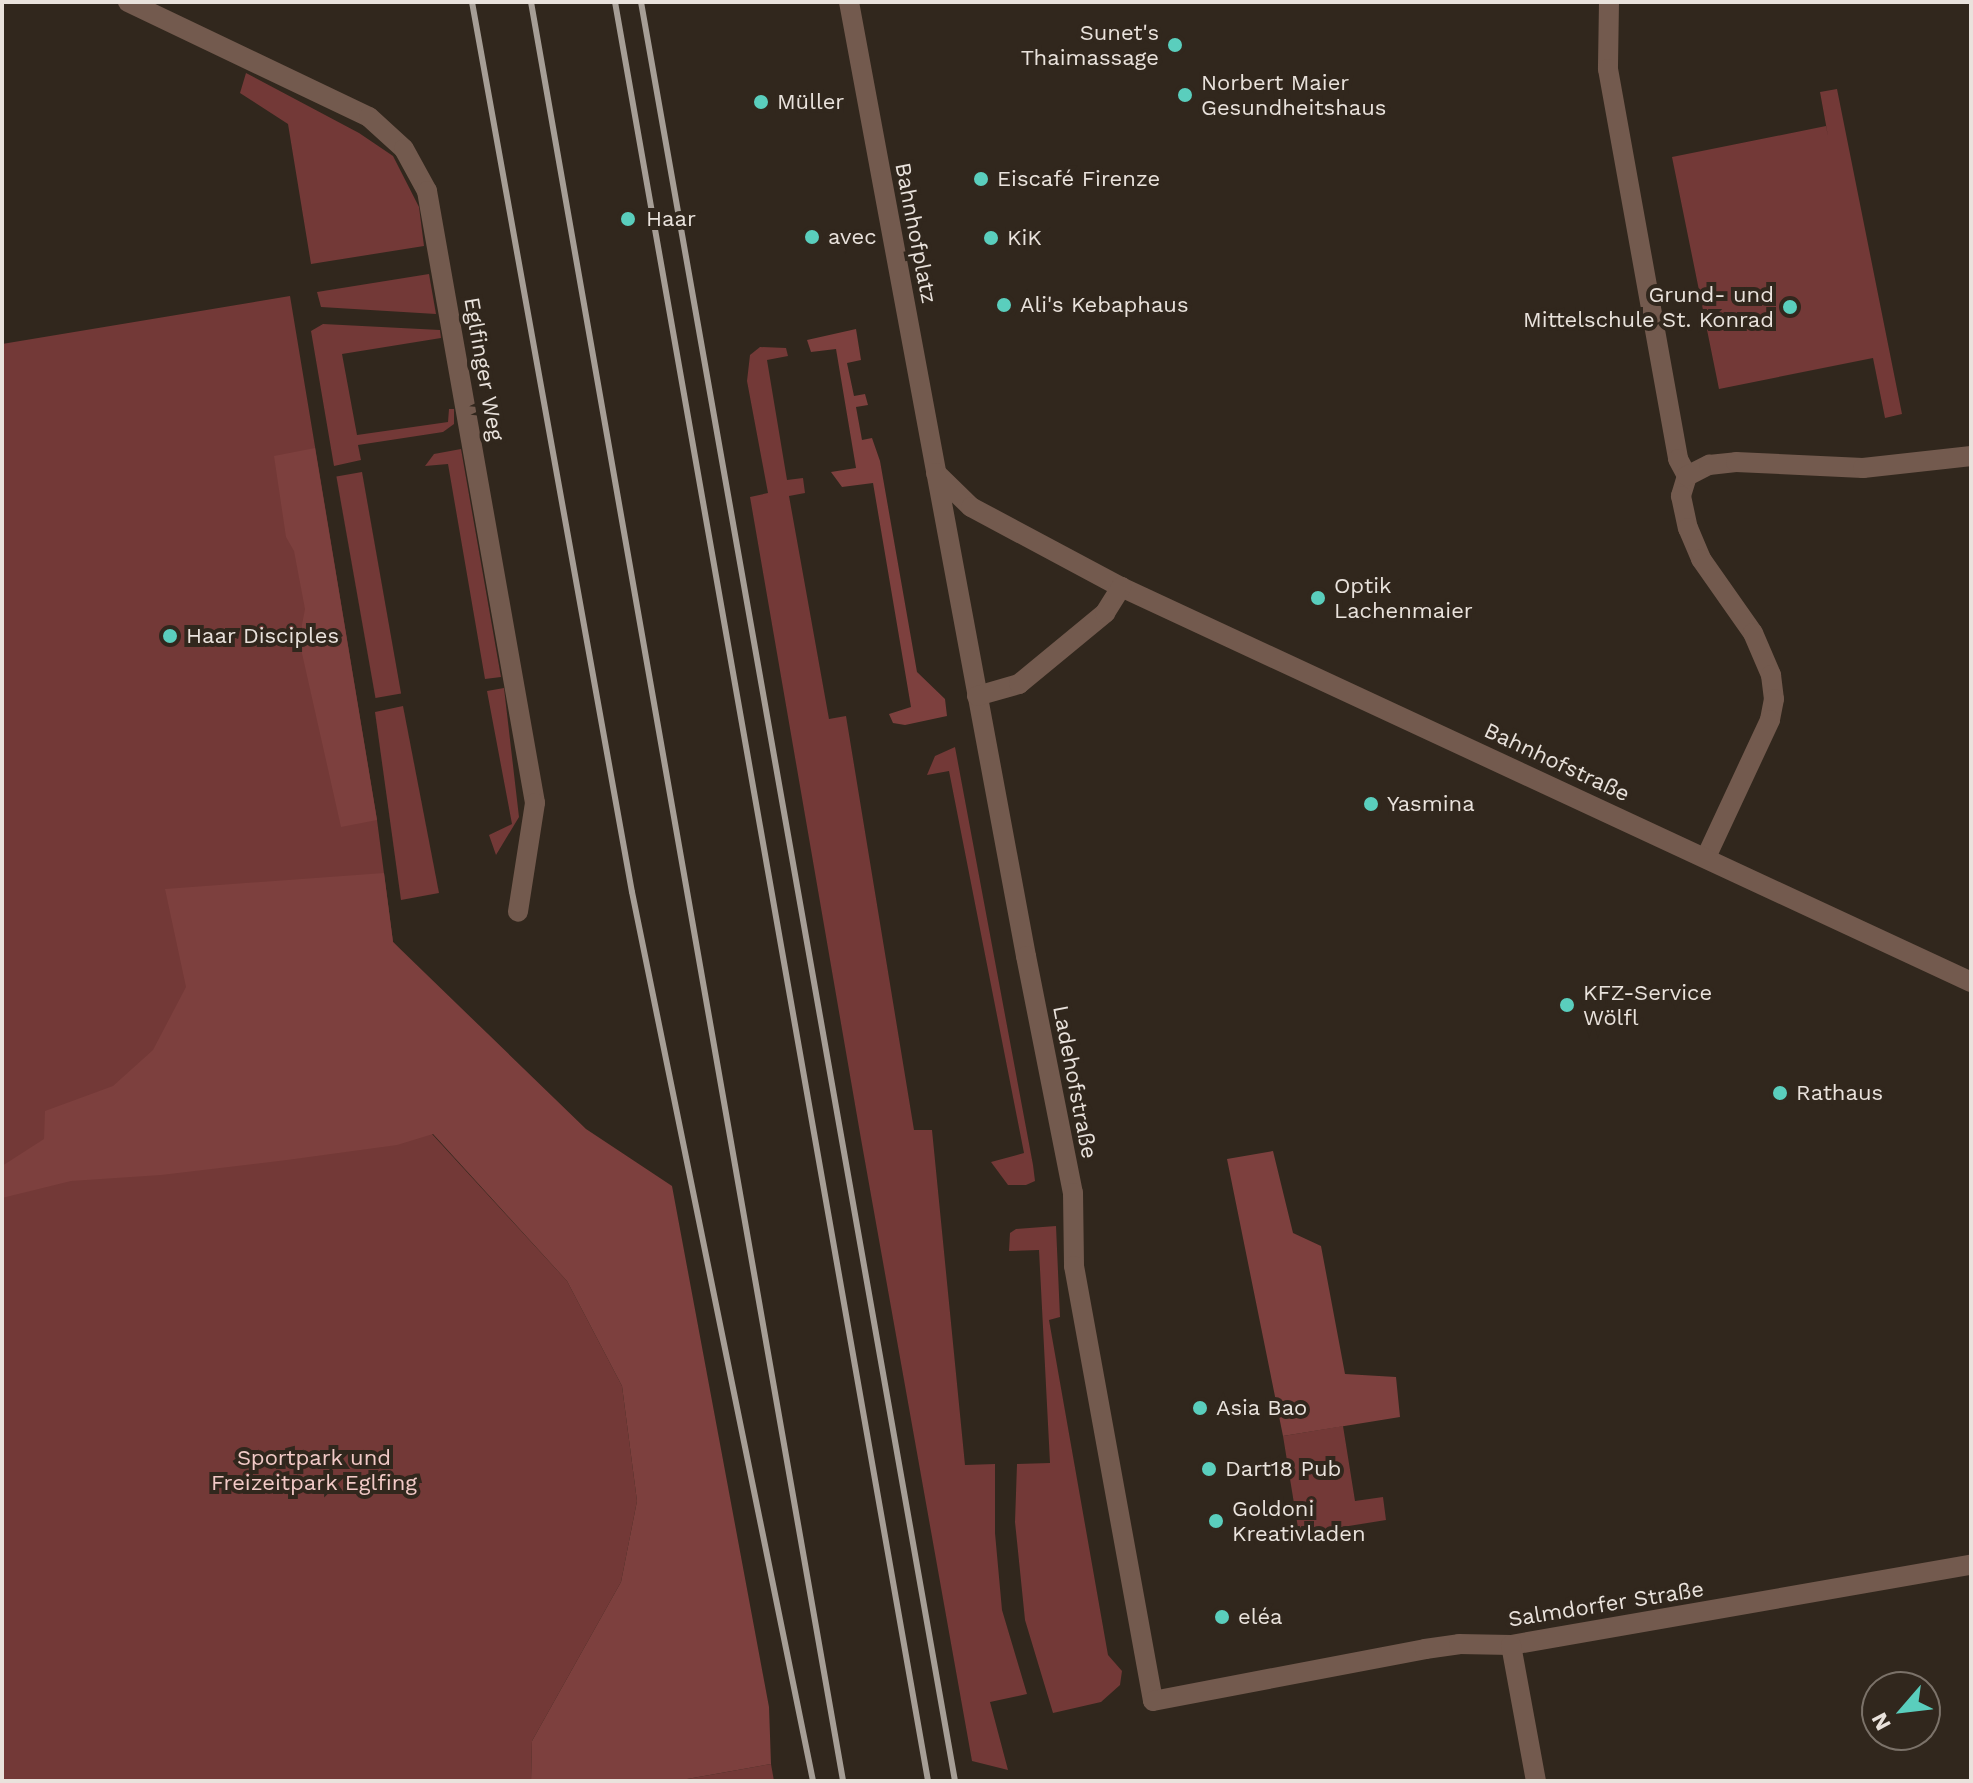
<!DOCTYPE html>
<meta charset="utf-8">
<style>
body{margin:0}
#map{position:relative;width:1973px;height:1783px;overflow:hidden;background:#31271d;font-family:"Work Sans",sans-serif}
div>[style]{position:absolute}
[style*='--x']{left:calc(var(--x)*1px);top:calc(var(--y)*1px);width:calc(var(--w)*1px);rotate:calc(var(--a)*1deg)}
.green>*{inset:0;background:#733937;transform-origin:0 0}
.forest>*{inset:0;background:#7d403e}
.minor>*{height:20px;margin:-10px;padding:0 10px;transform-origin:10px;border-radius:10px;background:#735a4e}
.rail>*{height:6px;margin:-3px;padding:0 3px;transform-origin:3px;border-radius:3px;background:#a69e96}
.dots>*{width:22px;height:22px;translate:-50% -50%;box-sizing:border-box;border:4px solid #31271d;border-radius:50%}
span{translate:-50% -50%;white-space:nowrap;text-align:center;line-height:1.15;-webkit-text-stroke:8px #31271d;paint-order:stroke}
.poi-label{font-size:22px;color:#e9e2dc}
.right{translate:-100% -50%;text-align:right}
.left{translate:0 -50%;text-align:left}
.street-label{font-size:22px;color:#e9e2dc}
.park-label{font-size:22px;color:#f2cac7}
.frame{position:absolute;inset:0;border:4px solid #e9e2dc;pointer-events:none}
.north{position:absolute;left:1861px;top:1671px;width:80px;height:80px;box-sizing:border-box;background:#31271d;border:2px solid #7b7269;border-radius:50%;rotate:242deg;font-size:22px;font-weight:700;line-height:32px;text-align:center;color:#e9e2dc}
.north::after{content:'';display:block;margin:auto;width:28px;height:36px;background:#5acebd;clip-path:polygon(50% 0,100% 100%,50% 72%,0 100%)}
</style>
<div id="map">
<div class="green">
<div style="clip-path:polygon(246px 73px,359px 133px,393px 156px,419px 207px,424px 246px,311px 264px,288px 124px,240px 93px)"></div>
<div style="clip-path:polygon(1837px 89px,1902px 414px,1885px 418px,1873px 358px,1719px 389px,1672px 157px,1826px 126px,1828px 136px,1820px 92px)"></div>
<div style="clip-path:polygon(429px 274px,436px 314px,321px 307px,317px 292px)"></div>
<div style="clip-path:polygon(290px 296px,377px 820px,393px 942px,413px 964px,432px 1134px,567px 1281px,622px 1386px,637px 1501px,621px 1582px,532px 1741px,531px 1781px,2px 1781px,2px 344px)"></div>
<div style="clip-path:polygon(323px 324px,440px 330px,441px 338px,342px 354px,357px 435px,448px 422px,449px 409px,454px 409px,454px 424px,443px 432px,358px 445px,361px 460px,334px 466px,311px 331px)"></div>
<div style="clip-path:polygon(760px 347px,786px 348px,788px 356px,767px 360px,787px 480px,803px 478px,805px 493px,789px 496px,829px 719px,846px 716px,914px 1130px,932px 1130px,965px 1465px,995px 1464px,995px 1533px,1002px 1610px,1027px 1694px,990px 1702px,1008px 1770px,972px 1761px,861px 1139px,750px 497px,768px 493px,747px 381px,750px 355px)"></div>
<div style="clip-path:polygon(461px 449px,501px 677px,485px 679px,448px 464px,425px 466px,434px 454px)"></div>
<div style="left:362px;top:472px;width:225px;height:26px;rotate:80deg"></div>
<div style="clip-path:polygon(504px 688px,519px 817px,496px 855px,489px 835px,512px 824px,487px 691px)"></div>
<div style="clip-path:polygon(403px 706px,439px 893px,401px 900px,375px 712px)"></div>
<div style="clip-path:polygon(955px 747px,1033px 1165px,1035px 1181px,1026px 1185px,1008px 1185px,991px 1162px,1024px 1153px,949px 771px,927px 775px,935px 756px)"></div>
<div style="clip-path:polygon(1056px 1226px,1060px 1317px,1049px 1320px,1108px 1655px,1122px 1671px,1120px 1685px,1101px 1702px,1053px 1713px,1025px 1620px,1015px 1522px,1017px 1464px,1050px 1463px,1039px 1250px,1009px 1251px,1010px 1233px,1016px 1229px)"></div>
<div style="clip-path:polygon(1343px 1426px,1355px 1501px,1383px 1497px,1386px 1520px,1299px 1534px,1283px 1436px)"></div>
<div style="clip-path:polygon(771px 1764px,774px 1781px,676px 1781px)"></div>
</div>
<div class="forest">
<div style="clip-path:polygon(856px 329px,861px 360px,847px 363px,854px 396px,865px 394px,868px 405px,856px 407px,862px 440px,872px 438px,880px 461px,917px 672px,945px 699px,947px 716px,905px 725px,893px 723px,889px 714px,911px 707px,873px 483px,842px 487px,831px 472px,856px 468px,836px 349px,811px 352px,807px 340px)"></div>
<div style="clip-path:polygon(315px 448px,377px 820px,341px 827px,299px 640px,305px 609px,294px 551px,286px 537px,274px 456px)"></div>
<div style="clip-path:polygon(384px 873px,393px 942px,586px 1129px,672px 1186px,769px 1707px,771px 1764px,676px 1781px,531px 1781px,532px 1741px,621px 1582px,637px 1501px,622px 1386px,567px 1281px,433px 1134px,397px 1145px,287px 1160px,161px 1175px,71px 1181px,2px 1198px,2px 1166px,44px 1139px,45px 1111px,113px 1086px,153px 1050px,186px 987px,165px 889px)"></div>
<div style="clip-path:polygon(1273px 1151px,1293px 1233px,1321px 1246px,1345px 1374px,1396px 1377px,1400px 1417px,1283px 1436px,1227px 1159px)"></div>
</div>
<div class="minor">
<div style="--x:128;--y:2;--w:267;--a:25.5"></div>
<div style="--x:369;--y:117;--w:47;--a:42.4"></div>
<div style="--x:404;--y:149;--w:48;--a:61.3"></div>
<div style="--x:427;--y:191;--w:621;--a:79.99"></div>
<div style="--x:535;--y:803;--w:110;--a:98.9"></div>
<div style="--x:849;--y:2;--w:970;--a:79.49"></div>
<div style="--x:1026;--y:956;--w:242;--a:78.8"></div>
<div style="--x:1073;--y:1193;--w:73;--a:89.2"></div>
<div style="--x:1074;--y:1266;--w:442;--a:79.7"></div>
<div style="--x:1153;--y:1701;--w:277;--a:-10.8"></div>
<div style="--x:1425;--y:1649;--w:34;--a:-8"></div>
<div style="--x:1459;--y:1644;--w:52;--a:1.1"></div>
<div style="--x:1511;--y:1645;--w:467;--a:-9.9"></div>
<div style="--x:1609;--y:2;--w:67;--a:90.9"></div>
<div style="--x:1608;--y:69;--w:396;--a:79.8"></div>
<div style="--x:1678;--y:459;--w:19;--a:62"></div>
<div style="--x:1687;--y:476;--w:21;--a:107"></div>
<div style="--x:1681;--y:496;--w:33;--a:78"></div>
<div style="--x:1688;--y:528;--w:34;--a:67"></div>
<div style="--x:1701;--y:559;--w:90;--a:54.9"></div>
<div style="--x:1753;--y:633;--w:46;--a:66.8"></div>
<div style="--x:1771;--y:675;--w:24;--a:83"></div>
<div style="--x:1774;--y:699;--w:21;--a:101"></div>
<div style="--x:1770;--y:720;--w:151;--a:115"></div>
<div style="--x:936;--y:473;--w:49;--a:44.2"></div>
<div style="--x:971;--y:507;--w:170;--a:28.1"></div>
<div style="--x:1121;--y:587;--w:937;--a:24.92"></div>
<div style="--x:1687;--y:476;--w:25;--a:-27"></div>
<div style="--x:1709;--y:465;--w:27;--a:-6"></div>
<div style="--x:1736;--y:462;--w:127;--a:2.7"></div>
<div style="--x:1863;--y:468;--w:109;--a:-6.3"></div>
<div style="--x:977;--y:696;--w:44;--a:-15.9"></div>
<div style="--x:1019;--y:684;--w:112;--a:-39.5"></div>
<div style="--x:1105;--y:613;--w:31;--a:-58"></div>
<div style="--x:1511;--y:1645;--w:138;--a:79.6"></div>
</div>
<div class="rail">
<div style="--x:472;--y:2;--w:904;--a:79.81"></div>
<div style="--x:632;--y:892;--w:907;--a:78.49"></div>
<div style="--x:531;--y:2;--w:1806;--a:80.05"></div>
<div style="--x:615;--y:2;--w:1806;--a:80.02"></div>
<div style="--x:641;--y:2;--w:1806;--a:79.99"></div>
</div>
<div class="dots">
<div style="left:1175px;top:45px;background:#5acebd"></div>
<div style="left:1185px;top:95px;background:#5acebd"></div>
<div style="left:761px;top:102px;background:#5acebd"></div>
<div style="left:981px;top:179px;background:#5acebd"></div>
<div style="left:628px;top:219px;background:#5acebd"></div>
<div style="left:812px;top:237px;background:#5acebd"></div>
<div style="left:991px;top:238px;background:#5acebd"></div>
<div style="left:1004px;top:305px;background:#5acebd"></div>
<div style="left:1790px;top:307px;background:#5acebd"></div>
<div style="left:1318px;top:598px;background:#5acebd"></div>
<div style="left:170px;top:636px;background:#5acebd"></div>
<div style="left:1371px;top:804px;background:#5acebd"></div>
<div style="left:1567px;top:1005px;background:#5acebd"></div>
<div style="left:1780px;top:1093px;background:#5acebd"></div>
<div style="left:1200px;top:1408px;background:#5acebd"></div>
<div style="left:1209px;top:1469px;background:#5acebd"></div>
<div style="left:1216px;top:1521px;background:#5acebd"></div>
<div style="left:1222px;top:1617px;background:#5acebd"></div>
</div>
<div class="poi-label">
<span class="right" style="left:1159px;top:45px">Sunet's<br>Thaimassage</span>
<span class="left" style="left:1201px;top:95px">Norbert Maier<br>Gesundheitshaus</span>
<span class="left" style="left:777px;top:102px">Müller</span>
<span class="left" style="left:997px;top:179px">Eiscafé Firenze</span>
<span class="left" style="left:646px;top:219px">Haar</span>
<span class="left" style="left:828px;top:237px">avec</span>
<span class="left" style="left:1007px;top:238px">KiK</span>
<span class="right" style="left:1774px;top:307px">Grund- und<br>Mittelschule St. Konrad</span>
<span class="left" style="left:1020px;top:305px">Ali's Kebaphaus</span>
<span class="left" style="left:1334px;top:598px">Optik<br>Lachenmaier</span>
<span class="left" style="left:186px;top:636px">Haar Disciples</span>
<span class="left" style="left:1387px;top:804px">Yasmina</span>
<span class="left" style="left:1583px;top:1005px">KFZ-Service<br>Wölfl</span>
<span class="left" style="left:1796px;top:1093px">Rathaus</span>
<span class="left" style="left:1216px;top:1408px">Asia Bao</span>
<span class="left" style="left:1225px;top:1469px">Dart18 Pub</span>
<span class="left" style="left:1232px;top:1521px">Goldoni<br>Kreativladen</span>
<span class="left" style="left:1238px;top:1617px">eléa</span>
</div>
<div class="street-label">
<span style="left:916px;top:233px;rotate:79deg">Bahnhofplatz</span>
<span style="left:484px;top:369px;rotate:80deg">Eglfinger Weg</span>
<span style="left:1557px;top:762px;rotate:25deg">Bahnhofstraße</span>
<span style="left:1075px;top:1082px;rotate:79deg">Ladehofstraße</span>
<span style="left:1606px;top:1604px;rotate:-9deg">Salmdorfer Straße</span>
</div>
<div class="park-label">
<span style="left:314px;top:1470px">Sportpark und<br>Freizeitpark Eglfing</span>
</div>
<div class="frame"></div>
<div class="north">N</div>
</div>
